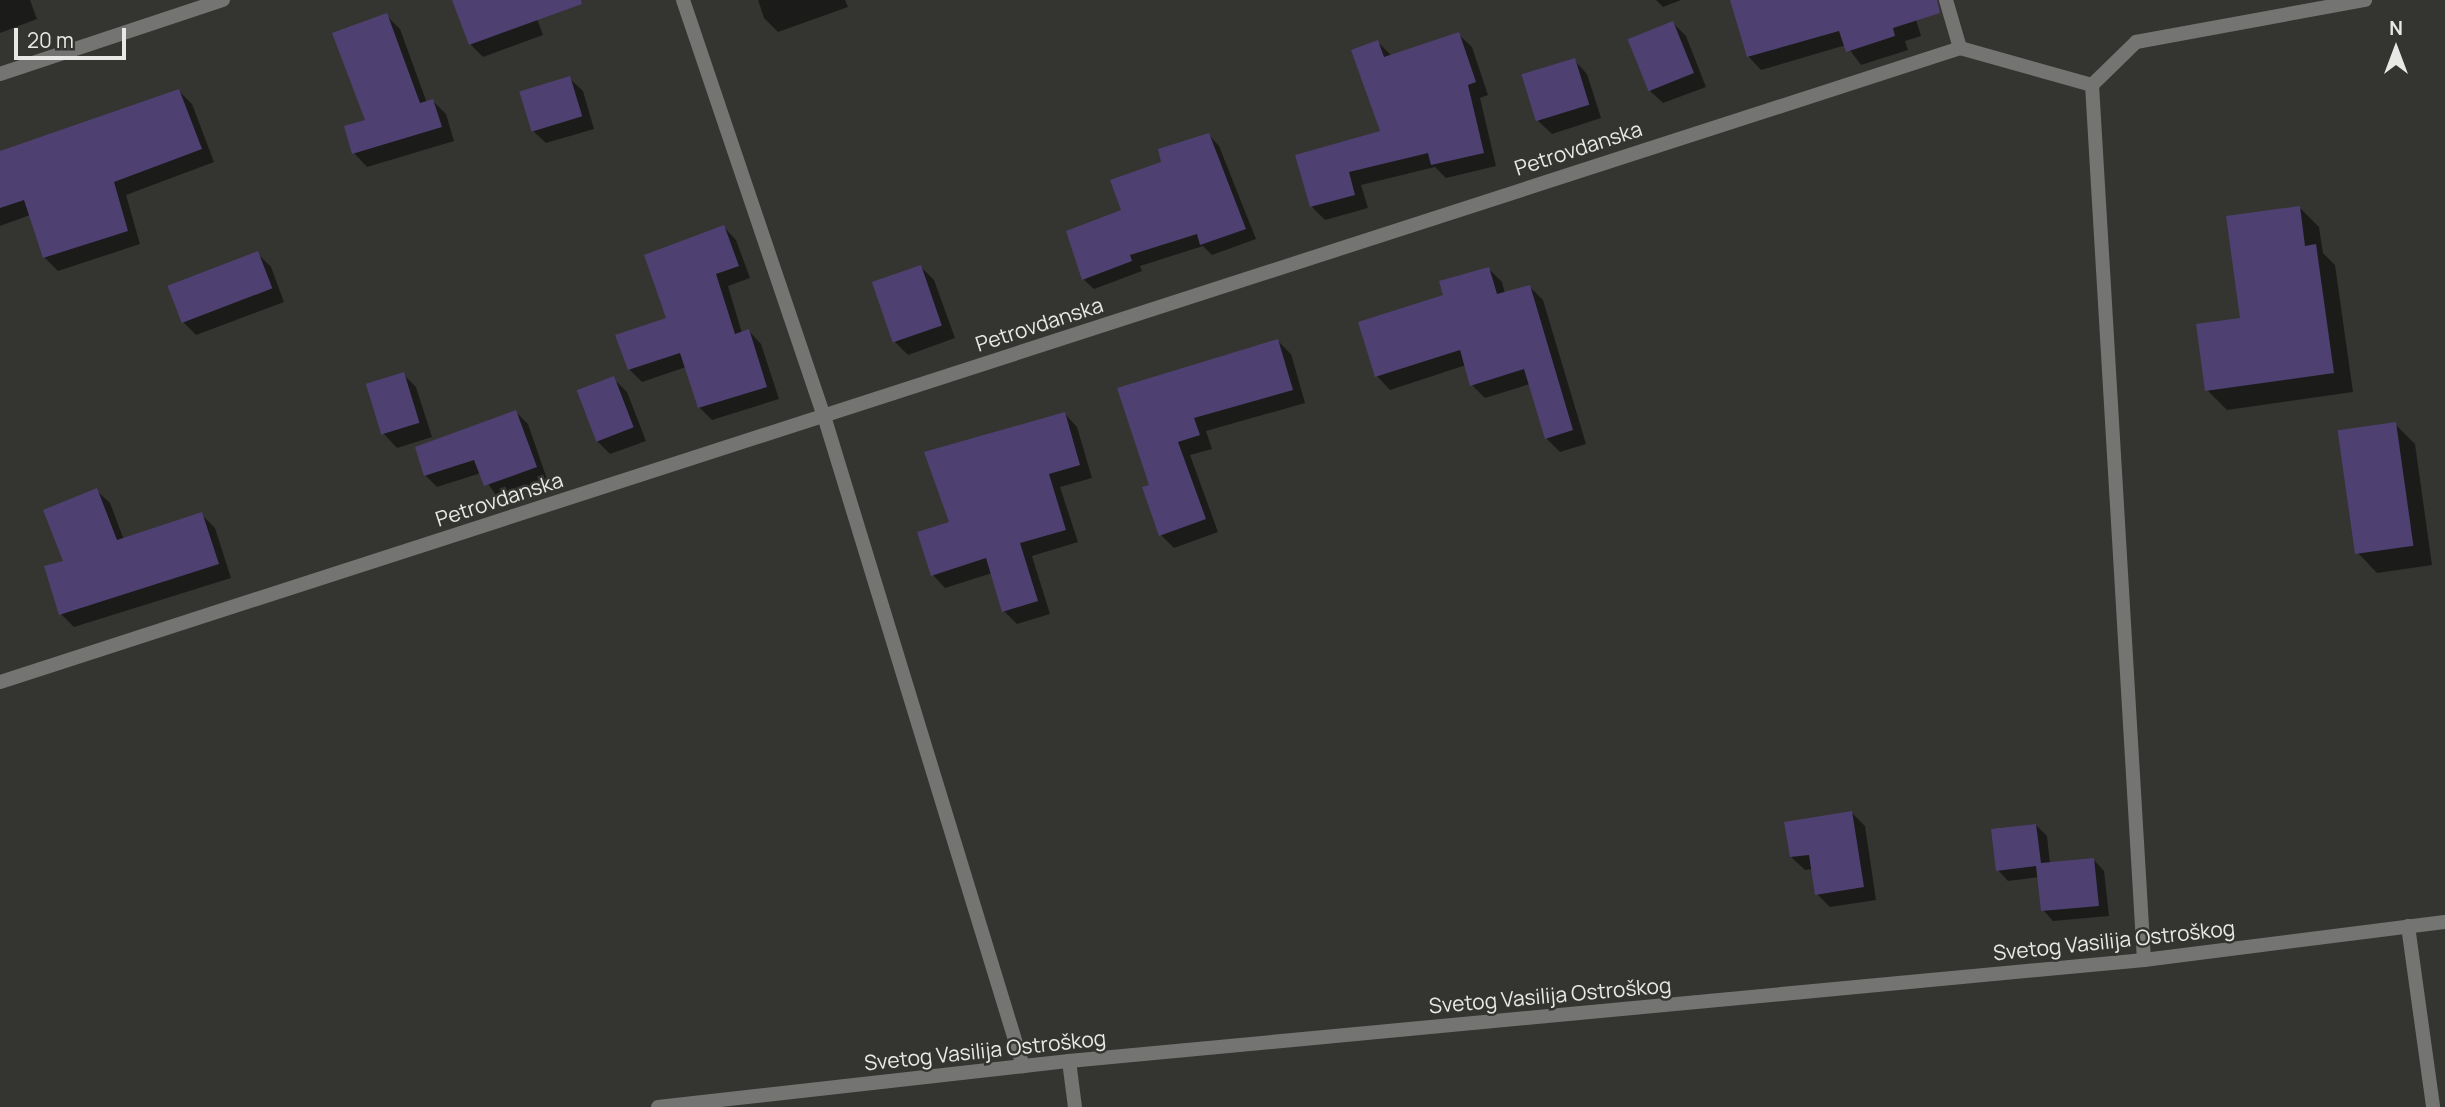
<!DOCTYPE html>
<meta charset="utf-8">
<style>
body{margin:0}
#map{position:relative;width:2445px;height:1107px;overflow:hidden;background:#343431;font-family:Manrope,sans-serif}
div>[style]{position:absolute}
[style*='--x']{left:calc(var(--x)*1px);top:calc(var(--y)*1px);width:calc(var(--w)*1px);rotate:calc(var(--a)*1deg)}
.shadow>*{inset:0;background:#0007}
.building>*{inset:0;background:#4e4171;transform-origin:0 0}
.minor>*{height:14px;margin:-7px;padding:0 7px;transform-origin:7px;border-radius:7px;background:#747473}
span{translate:-50% -50%;white-space:nowrap;text-align:center;line-height:1.15;-webkit-text-stroke:5px #343431;paint-order:stroke}
.street-label{font-size:21px;color:#e8e9e7}
.north{position:absolute;left:2361px;top:14px;width:70px;height:70px;-webkit-text-stroke:5px #343431;paint-order:stroke;rotate:0deg;font-size:19px;font-weight:700;line-height:28px;text-align:center;color:#e8e9e7}
.north::after{content:'';display:block;margin:auto;width:24px;height:32px;background:#e8e9e7;clip-path:polygon(50% 0,100% 100%,50% 72%,0 100%)}
.scale{position:absolute;left:14px;top:28px;width:112px;height:32px;box-sizing:border-box;border:4px solid #e8e9e7;border-top:0;padding-left:9px;font-size:21px;line-height:24px;white-space:nowrap;color:#e8e9e7;-webkit-text-stroke:5px #343431;paint-order:stroke}
</style>
<div id="map">
<div class="shadow">
<div style="clip-path:polygon(0 0,30px 0,37px 19px,0 33px)"></div>
<div style="clip-path:polygon(454px 0,530px 0,543px 35px,483px 57px,470px 44px)"></div>
<div style="clip-path:polygon(758px 0,845px 0,848px 7px,778px 32px,764px 18px)"></div>
<div style="clip-path:polygon(1656px 0,1681px 0,1663px 7px)"></div>
<div style="clip-path:polygon(1746px 0,1910px 0,1921px 36px,1905px 41px,1908px 50px,1861px 65px,1846px 45px,1761px 70px,1748px 56px)"></div>
<div style="clip-path:polygon(386px 15px,400px 29px,427px 103px,433px 101px,446px 114px,454px 141px,367px 167px,354px 153px,367px 121px)"></div>
<div style="clip-path:polygon(1673px 23px,1686px 36px,1706px 87px,1663px 103px,1649px 90px)"></div>
<div style="clip-path:polygon(1458px 34px,1472px 47px,1488px 95px,1480px 98px,1496px 166px,1446px 178px,1435px 167px,1361px 185px,1368px 208px,1325px 220px,1312px 207px,1298px 156px,1382px 132px,1378px 42px,1392px 56px)"></div>
<div style="clip-path:polygon(1574px 60px,1587px 74px,1601px 118px,1552px 134px,1538px 121px)"></div>
<div style="clip-path:polygon(569px 78px,583px 91px,594px 129px,546px 143px,532px 130px)"></div>
<div style="clip-path:polygon(179px 91px,192px 104px,214px 162px,126px 195px,140px 244px,58px 271px,44px 257px,30px 215px,0 226px,0 153px)"></div>
<div style="clip-path:polygon(1209px 135px,1219px 146px,1256px 239px,1212px 255px,1203px 246px,1140px 266px,1142px 271px,1094px 289px,1083px 279px,1164px 163px)"></div>
<div style="clip-path:polygon(2299px 207px,2319px 227px,2323px 253px,2335px 265px,2353px 392px,2227px 410px,2207px 390px)"></div>
<div style="clip-path:polygon(724px 227px,736px 240px,750px 278px,728px 286px,742px 333px,749px 331px,761px 344px,779px 399px,712px 420px,699px 407px,686px 367px,642px 382px,629px 369px,669px 319px)"></div>
<div style="clip-path:polygon(257px 253px,271px 267px,284px 302px,196px 335px,183px 322px)"></div>
<div style="clip-path:polygon(921px 267px,934px 280px,955px 338px,908px 355px,895px 342px)"></div>
<div style="clip-path:polygon(1489px 269px,1502px 282px,1505px 294px,1530px 287px,1543px 300px,1586px 444px,1560px 452px,1546px 438px,1530px 384px,1485px 398px,1472px 385px,1466px 365px,1390px 390px,1377px 376px,1445px 296px)"></div>
<div style="clip-path:polygon(1278px 341px,1291px 354px,1305px 403px,1206px 431px,1212px 449px,1190px 455px,1218px 532px,1174px 548px,1161px 535px,1151px 486px,1119px 390px)"></div>
<div style="clip-path:polygon(403px 374px,416px 387px,432px 437px,397px 448px,384px 434px)"></div>
<div style="clip-path:polygon(614px 379px,627px 392px,646px 441px,610px 454px,597px 441px)"></div>
<div style="clip-path:polygon(516px 412px,528px 424px,547px 479px,497px 497px,481px 473px,437px 487px,425px 475px)"></div>
<div style="clip-path:polygon(1065px 414px,1077px 427px,1092px 478px,1060px 487px,1078px 542px,1032px 556px,1050px 614px,1017px 624px,1004px 611px,992px 573px,945px 588px,933px 575px,951px 523px)"></div>
<div style="clip-path:polygon(2395px 424px,2415px 444px,2432px 565px,2377px 573px,2358px 553px)"></div>
<div style="clip-path:polygon(96px 490px,110px 503px,124px 540px,201px 514px,215px 528px,231px 578px,74px 627px,61px 614px,65px 562px)"></div>
<div style="clip-path:polygon(1852px 813px,1865px 826px,1876px 900px,1830px 907px,1817px 894px,1813px 869px,1805px 870px,1791px 857px)"></div>
<div style="clip-path:polygon(2036px 825px,2047px 836px,2050px 864px,2094px 860px,2104px 871px,2109px 916px,2053px 921px,2043px 910px,2039px 877px,2008px 881px,1998px 870px)"></div>
</div>
<div class="building">
<div style="clip-path:polygon(452px 0,581px 0,582px 4px,469px 45px)"></div>
<div style="clip-path:polygon(1730px 0,1937px 0,1940px 13px,1893px 28px,1895px 36px,1846px 52px,1839px 31px,1747px 57px)"></div>
<div style="clip-path:polygon(387px 13px,420px 103px,433px 99px,442px 127px,352px 154px,344px 126px,365px 120px,332px 33px)"></div>
<div style="left:1673px;top:21px;width:56px;height:49px;rotate:68deg"></div>
<div style="clip-path:polygon(1459px 32px,1476px 82px,1468px 85px,1484px 153px,1431px 165px,1428px 153px,1349px 172px,1355px 195px,1310px 207px,1295px 155px,1380px 131px,1351px 50px,1378px 40px,1384px 57px)"></div>
<div style="left:1575px;top:58px;width:49px;height:56px;rotate:73deg"></div>
<div style="left:570px;top:76px;width:42px;height:53px;rotate:73deg"></div>
<div style="clip-path:polygon(179px 89px,202px 149px,114px 182px,128px 231px,43px 258px,24px 200px,0 208px,0 151px)"></div>
<div style="clip-path:polygon(1209px 133px,1246px 229px,1200px 245px,1197px 234px,1130px 255px,1132px 261px,1082px 280px,1066px 231px,1121px 210px,1110px 180px,1161px 162px,1158px 149px)"></div>
<div style="clip-path:polygon(2300px 206px,2305px 246px,2316px 244px,2334px 373px,2205px 391px,2196px 324px,2240px 318px,2226px 216px)"></div>
<div style="clip-path:polygon(724px 225px,739px 266px,716px 274px,735px 334px,749px 329px,767px 387px,698px 408px,680px 353px,628px 370px,615px 335px,666px 318px,644px 255px)"></div>
<div style="left:258px;top:251px;width:40px;height:97px;rotate:69deg"></div>
<div style="left:921px;top:265px;width:64px;height:52px;rotate:71deg"></div>
<div style="clip-path:polygon(1489px 267px,1497px 294px,1530px 285px,1573px 430px,1545px 439px,1524px 369px,1470px 386px,1460px 350px,1375px 377px,1358px 322px,1443px 295px,1439px 281px)"></div>
<div style="clip-path:polygon(1278px 339px,1293px 390px,1194px 418px,1200px 435px,1178px 442px,1206px 519px,1159px 536px,1142px 487px,1149px 485px,1117px 388px)"></div>
<div style="left:404px;top:372px;width:53px;height:40px;rotate:73deg"></div>
<div style="left:614px;top:376px;width:55px;height:40px;rotate:69deg"></div>
<div style="clip-path:polygon(516px 410px,537px 467px,484px 486px,474px 460px,424px 476px,415px 447px)"></div>
<div style="clip-path:polygon(1065px 412px,1080px 465px,1049px 474px,1066px 530px,1020px 543px,1038px 601px,1002px 612px,986px 558px,931px 576px,917px 532px,949px 522px,924px 452px)"></div>
<div style="left:2396px;top:422px;width:125px;height:59px;rotate:82deg"></div>
<div style="clip-path:polygon(97px 488px,117px 540px,202px 512px,219px 564px,59px 615px,44px 566px,63px 561px,43px 510px)"></div>
<div style="clip-path:polygon(1852px 811px,1864px 887px,1815px 895px,1809px 855px,1790px 857px,1784px 822px)"></div>
<div style="clip-path:polygon(2036px 824px,2041px 863px,2094px 858px,2099px 906px,2041px 911px,2036px 866px,1996px 871px,1991px 829px)"></div>
</div>
<div class="minor">
<div style="--x:683;--y:0;--w:439;--a:71.3"></div>
<div style="--x:824;--y:416;--w:680;--a:72.98"></div>
<div style="--x:1946;--y:0;--w:50;--a:73.7"></div>
<div style="--x:0;--y:74;--w:235;--a:-18.4"></div>
<div style="--x:0;--y:682;--w:2060;--a:-17.92"></div>
<div style="--x:1960;--y:48;--w:137;--a:15.7"></div>
<div style="--x:2408;--y:926;--w:183;--a:82.1"></div>
<div style="--x:2144;--y:960;--w:877;--a:-93.4"></div>
<div style="--x:2092;--y:85;--w:62;--a:-44.3"></div>
<div style="--x:2136;--y:42;--w:233;--a:-10.4"></div>
<div style="--x:1069;--y:1061;--w:46;--a:82.6"></div>
<div style="--x:658;--y:1107;--w:414;--a:-6.4"></div>
<div style="--x:1069;--y:1061;--w:1080;--a:-5.37"></div>
<div style="--x:2144;--y:960;--w:303;--a:-7.2"></div>
</div>
<div class="street-label">
<span style="left:1578px;top:148px;rotate:-18deg">Petrovdanska</span>
<span style="left:1039px;top:324px;rotate:-18deg">Petrovdanska</span>
<span style="left:499px;top:499px;rotate:-18deg">Petrovdanska</span>
<span style="left:2114px;top:940px;rotate:-6deg">Svetog Vasilija Ostroškog</span>
<span style="left:1550px;top:995px;rotate:-5deg">Svetog Vasilija Ostroškog</span>
<span style="left:985px;top:1050px;rotate:-6deg">Svetog Vasilija Ostroškog</span>
</div>
<div class="north">N</div>
<div class="scale">20 m</div>
</div>
